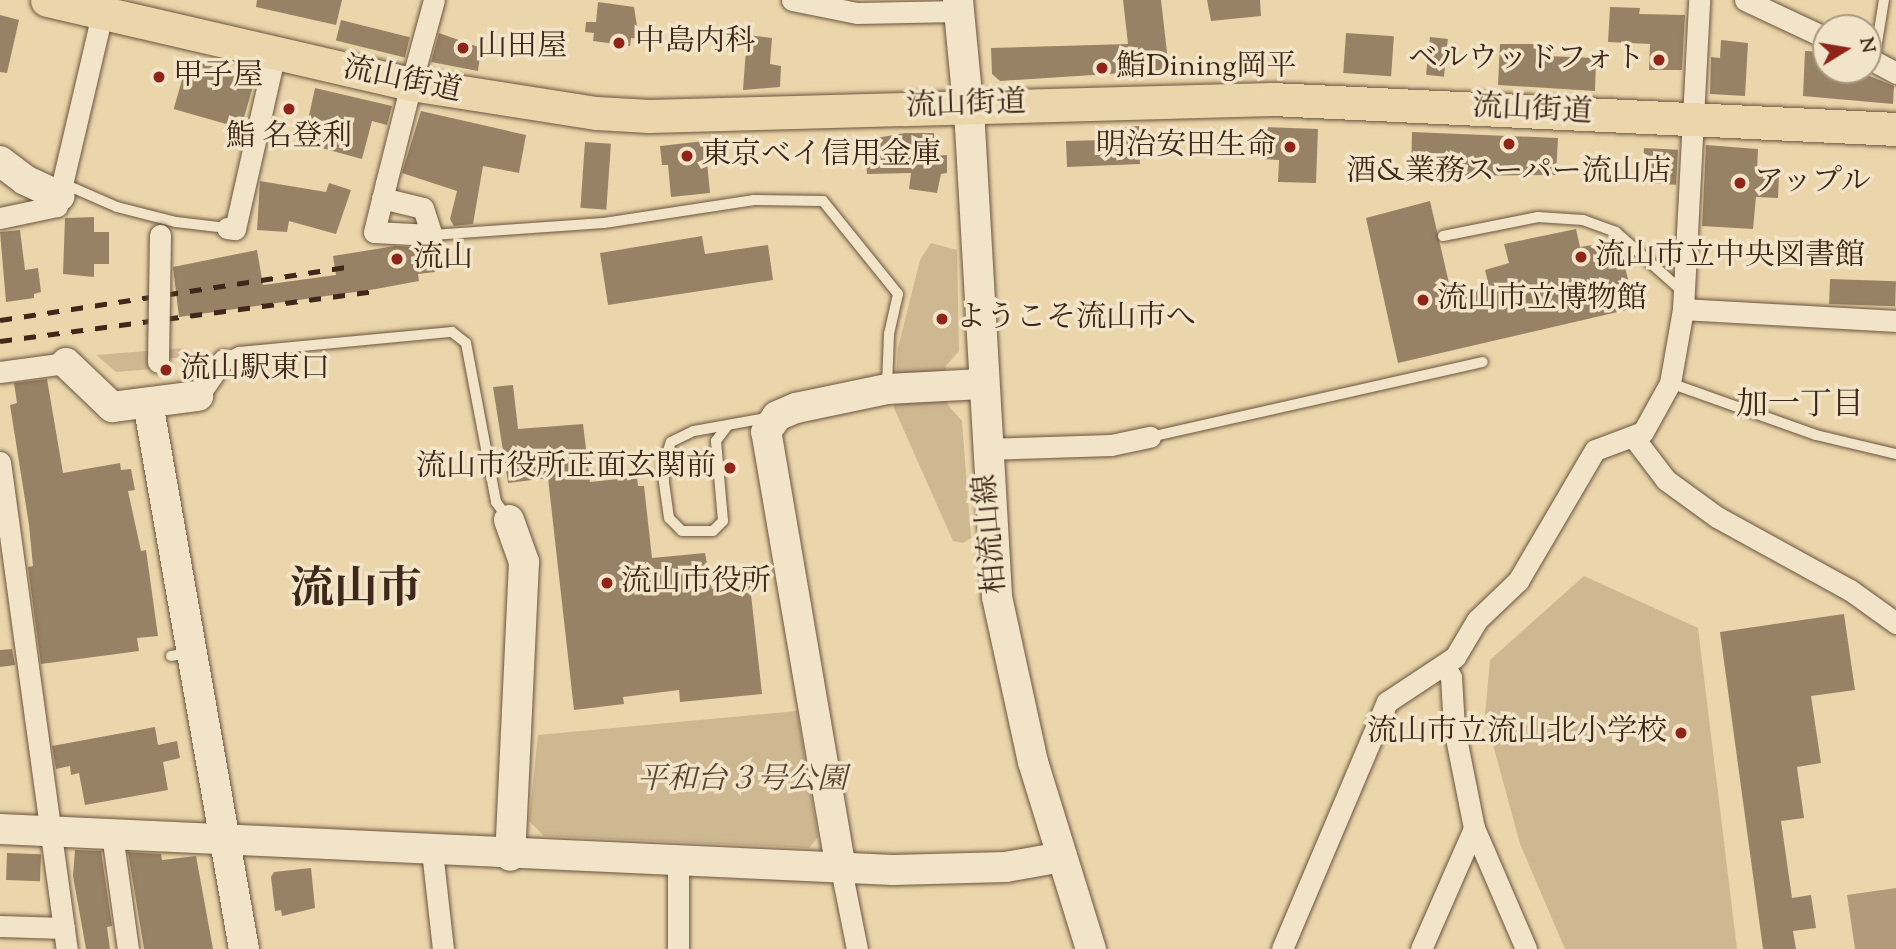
<!DOCTYPE html>
<meta charset="utf-8">
<style>
body{margin:0}
#map{position:relative;width:1896px;height:949px;overflow:hidden;background:#ebd6ab;font-family:"Sorts Mill Goudy","Noto Serif JP",serif}
div>[style]{position:absolute}
[style*='--x']{left:calc(var(--x)*1px);top:calc(var(--y)*1px);width:calc(var(--w)*1px);rotate:calc(var(--a)*1deg)}
.green>*{inset:0;background:#ceb892}
.water>*{inset:0;background:#b19b7a}
.building>*{inset:0;background:#988265;transform-origin:0 0}
.roads{filter:drop-shadow(0 0 2px #6a543e) drop-shadow(0 0 2px #6a543e)}
.lane>*{height:10px;margin:-5px;padding:0 5px;transform-origin:5px;border-radius:5px;background:#f2e4c8}
.street>*{height:21px;margin:-10.5px;padding:0 10.5px;transform-origin:10.5px;border-radius:10.5px;background:#f2e4c8}
.secondary>*{height:30px;margin:-15px;padding:0 15px;transform-origin:15px;border-radius:15px;background:#f2e4c8}
.primary>*{height:33px;margin:-16.5px;padding:0 16.5px;transform-origin:16.5px;border-radius:16.5px;background:#ebd6ab}
.rail>*{height:5px;margin-top:-2.5px;transform-origin:0;background:repeating-linear-gradient(90deg,#3f281a 0 12px,transparent 0 24px)}
.bridges{filter:drop-shadow(0 0 2px #6a543e) drop-shadow(0 0 2px #6a543e)}
.street-bridge>*{height:21px;margin:-10.5px;padding:0 10.5px;transform-origin:10.5px;border-radius:10.5px;background:#f2e4c8}
.dots>*{width:19px;height:19px;translate:-50% -50%;box-sizing:border-box;border:4px solid #f2e4c8;border-radius:50%}
span{translate:-50% -50%;white-space:nowrap;text-align:center;line-height:1.15;-webkit-text-stroke:7px #f2e4c8;paint-order:stroke}
.poi-label{font-size:30px;color:#3f281a}
.left{translate:0 -50%;text-align:left}
.right{translate:-100% -50%;text-align:right}
.street-label{font-size:30px;color:#3f281a}
.park-label{font-size:30px;color:#5c4532;font-style:italic}
.neighbourhood-label{font-size:32px;color:#3f281a}
.town-label{font-size:44px;color:#3f281a;font-weight:700}
.north{position:absolute;left:1812px;top:14px;width:70px;height:70px;box-sizing:border-box;background:#f2e4c8;border:2px solid #aa9982;border-radius:50%;rotate:79deg;font-size:19px;font-weight:700;line-height:28px;text-align:center;color:#3f281a}
.north::after{content:'';display:block;margin:auto;width:24px;height:32px;background:#8f2418;clip-path:polygon(50% 0,100% 100%,50% 72%,0 100%)}
</style>
<div id="map">
<div class="green">
<div style="clip-path:polygon(931px 243px,957px 250px,959px 351px,946px 366px,948px 405px,962px 421px,971px 538px,963px 543px,953px 541px,894px 408px,898px 348px,920px 260px)"></div>
<div style="clip-path:polygon(184px 348px,185px 357px,165px 359px,153px 369px,116px 372px,96px 355px)"></div>
<div style="clip-path:polygon(1584px 576px,1698px 628px,1737px 949px,1565px 949px,1520px 844px,1485px 715px,1490px 660px)"></div>
<div style="clip-path:polygon(797px 711px,818px 837px,809px 848px,544px 836px,529px 821px,538px 735px)"></div>
</div>
<div class="water">
<div style="clip-path:polygon(1896px 888px,1896px 949px,1855px 949px,1847px 895px)"></div>
</div>
<div class="building">
<div style="clip-path:polygon(257px 0,342px 0,336px 25px,256px 7px)"></div>
<div style="clip-path:polygon(1123px 0,1161px 0,1169px 70px,1000px 81px,992px 74px,991px 48px,1128px 44px)"></div>
<div style="clip-path:polygon(1207px 0,1260px 0,1261px 16px,1211px 21px)"></div>
<div style="clip-path:polygon(598px 2px,634px 7px,639px 39px,631px 38px,630px 46px,593px 41px,594px 33px,585px 32px,586px 22px,596px 22px)"></div>
<div style="clip-path:polygon(1610px 7px,1640px 8px,1639px 14px,1685px 15px,1682px 70px,1649px 70px,1650px 44px,1608px 42px)"></div>
<div style="clip-path:polygon(0 15px,19px 20px,7px 73px,0 72px)"></div>
<div style="left:341px;top:20px;width:71px;height:21px;rotate:14deg"></div>
<div style="clip-path:polygon(439px 33px,481px 48px,478px 71px,431px 62px)"></div>
<div style="left:1346px;top:33px;width:48px;height:40px;rotate:4deg"></div>
<div style="clip-path:polygon(747px 35px,772px 38px,770px 64px,781px 66px,780px 87px,743px 90px)"></div>
<div style="left:1430px;top:37px;width:18px;height:38px;rotate:6deg"></div>
<div style="clip-path:polygon(1721px 40px,1748px 43px,1745px 96px,1710px 94px,1711px 57px,1720px 58px)"></div>
<div style="clip-path:polygon(1500px 44px,1546px 44px,1546px 56px,1596px 58px,1595px 91px,1498px 85px)"></div>
<div style="clip-path:polygon(1805px 51px,1826px 52px,1826px 70px,1855px 70px,1894px 86px,1893px 104px,1803px 96px)"></div>
<div style="left:188px;top:59px;width:70px;height:52px;rotate:16deg"></div>
<div style="clip-path:polygon(315px 88px,392px 106px,387px 125px,372px 121px,362px 159px,303px 143px)"></div>
<div style="clip-path:polygon(421px 111px,526px 135px,519px 173px,483px 166px,473px 224px,454px 226px,450px 219px,457px 191px,402px 173px)"></div>
<div style="clip-path:polygon(1139px 126px,1140px 164px,1067px 167px,1066px 141px,1105px 140px,1104px 129px)"></div>
<div style="clip-path:polygon(1262px 127px,1318px 129px,1316px 183px,1278px 182px,1279px 160px,1261px 159px)"></div>
<div style="clip-path:polygon(1412px 132px,1558px 138px,1556px 175px,1411px 176px)"></div>
<div style="clip-path:polygon(905px 133px,934px 133px,935px 156px,947px 155px,947px 173px,941px 174px,937px 193px,909px 189px,911px 173px,867px 174px,865px 140px)"></div>
<div style="clip-path:polygon(705px 141px,710px 193px,671px 197px,668px 165px,662px 165px,660px 146px)"></div>
<div style="left:585px;top:142px;width:26px;height:66px;rotate:4deg"></div>
<div style="clip-path:polygon(1706px 145px,1758px 149px,1757px 171px,1779px 173px,1778px 198px,1756px 197px,1753px 229px,1702px 226px)"></div>
<div style="left:1644px;top:148px;width:34px;height:35px;rotate:3deg"></div>
<div style="clip-path:polygon(260px 181px,326px 192px,329px 183px,351px 190px,336px 234px,289px 221px,287px 232px,257px 230px)"></div>
<div style="clip-path:polygon(1430px 201px,1452px 296px,1489px 286px,1485px 270px,1509px 263px,1504px 244px,1576px 229px,1580px 247px,1598px 244px,1602px 260px,1622px 255px,1635px 308px,1398px 363px,1366px 218px)"></div>
<div style="clip-path:polygon(94px 217px,94px 232px,109px 232px,109px 264px,94px 264px,94px 277px,63px 274px,65px 218px)"></div>
<div style="clip-path:polygon(20px 230px,25px 270px,38px 268px,41px 292px,34px 294px,34px 298px,6px 302px,0 232px)"></div>
<div style="clip-path:polygon(702px 236px,705px 254px,768px 245px,773px 280px,608px 305px,600px 253px)"></div>
<div style="clip-path:polygon(395px 246px,431px 248px,435px 272px,418px 274px,419px 281px,376px 289px,179px 317px,173px 267px,257px 250px,263px 285px,336px 275px,333px 256px)"></div>
<div style="left:1830px;top:279px;width:66px;height:25px;rotate:2deg"></div>
<div style="clip-path:polygon(47px 379px,63px 473px,120px 463px,121px 470px,131px 469px,135px 490px,128px 491px,141px 551px,146px 550px,158px 636px,137px 638px,139px 651px,41px 664px,28px 567px,33px 566px,29px 525px,10px 405px,17px 403px,14px 383px)"></div>
<div style="clip-path:polygon(513px 385px,518px 429px,583px 424px,590px 482px,637px 477px,638px 486px,644px 486px,652px 558px,705px 553px,712px 589px,750px 585px,762px 694px,680px 702px,679px 690px,623px 697px,624px 704px,574px 710px,548px 478px,508px 483px,493px 387px)"></div>
<div style="clip-path:polygon(1844px 614px,1855px 690px,1811px 696px,1821px 763px,1797px 767px,1804px 818px,1781px 821px,1792px 898px,1811px 895px,1816px 928px,1793px 931px,1796px 949px,1763px 949px,1720px 632px)"></div>
<div style="clip-path:polygon(12px 649px,15px 665px,0 667px,0 650px)"></div>
<div style="clip-path:polygon(155px 727px,158px 745px,177px 741px,180px 758px,163px 762px,168px 790px,85px 805px,79px 773px,71px 775px,70px 766px,56px 769px,52px 746px)"></div>
<div style="clip-path:polygon(75px 850px,101px 851px,112px 926px,107px 927px,110px 949px,86px 949px,73px 876px)"></div>
<div style="clip-path:polygon(128px 852px,161px 854px,162px 860px,196px 856px,213px 949px,144px 949px)"></div>
<div style="left:7px;top:853px;width:34px;height:27px;rotate:2deg"></div>
<div style="clip-path:polygon(311px 868px,315px 908px,282px 916px,281px 910px,275px 911px,271px 877px,274px 872px)"></div>
</div>
<div class="roads">
<div class="lane">
<div style="--x:1874;--y:61;--w:62;--a:-80.7"></div>
<div style="--x:62;--y:183;--w:60;--a:23.6"></div>
<div style="--x:117;--y:207;--w:61;--a:14.3"></div>
<div style="--x:176;--y:222;--w:51;--a:6.7"></div>
<div style="--x:432;--y:235;--w:172;--a:-4"></div>
<div style="--x:604;--y:223;--w:152;--a:-8.7"></div>
<div style="--x:754;--y:200;--w:69;--a:0.8"></div>
<div style="--x:823;--y:201;--w:119;--a:51.1"></div>
<div style="--x:898;--y:294;--w:41;--a:102.7"></div>
<div style="--x:889;--y:334;--w:52;--a:92.2"></div>
<div style="--x:1443;--y:236;--w:97;--a:-11.3"></div>
<div style="--x:1538;--y:217;--w:45;--a:3.8"></div>
<div style="--x:1583;--y:220;--w:35;--a:20"></div>
<div style="--x:1616;--y:232;--w:90;--a:41.8"></div>
<div style="--x:223;--y:360;--w:18;--a:-27"></div>
<div style="--x:239;--y:352;--w:214;--a:-5.4"></div>
<div style="--x:452;--y:332;--w:18;--a:38"></div>
<div style="--x:466;--y:343;--w:162;--a:79.3"></div>
<div style="--x:496;--y:502;--w:22;--a:54"></div>
<div style="--x:1670;--y:383;--w:155;--a:19.6"></div>
<div style="--x:1816;--y:435;--w:82;--a:13.4"></div>
<div style="--x:728;--y:425;--w:20;--a:127"></div>
<div style="--x:716;--y:441;--w:80;--a:85"></div>
<div style="--x:723;--y:521;--w:14;--a:135"></div>
<div style="--x:713;--y:531;--w:31;--a:180"></div>
<div style="--x:682;--y:531;--w:18;--a:-135"></div>
<div style="--x:669;--y:518;--w:37;--a:-98"></div>
<div style="--x:664;--y:481;--w:15;--a:-94"></div>
<div style="--x:663;--y:466;--w:25;--a:-72"></div>
<div style="--x:671;--y:442;--w:25;--a:-26"></div>
<div style="--x:694;--y:431;--w:78;--a:-10.3"></div>
<div style="--x:1150;--y:437;--w:341;--a:-12.7"></div>
<div style="--x:171;--y:656;--w:18;--a:-9"></div>
</div>
<div class="street">
<div style="--x:792;--y:0;--w:66;--a:11.3"></div>
<div style="--x:857;--y:13;--w:102;--a:-1.1"></div>
<div style="--x:1745;--y:0;--w:89;--a:25.1"></div>
<div style="--x:1868;--y:58;--w:32;--a:28"></div>
<div style="--x:382;--y:198;--w:42;--a:13.7"></div>
<div style="--x:423;--y:208;--w:28;--a:72"></div>
<div style="--x:432;--y:235;--w:58;--a:-177"></div>
<div style="--x:374;--y:232;--w:50;--a:-76.2"></div>
<div style="--x:386;--y:183;--w:102;--a:-75.8"></div>
<div style="--x:411;--y:84;--w:87;--a:-74.7"></div>
<div style="--x:0;--y:218;--w:58;--a:-11.9"></div>
<div style="--x:57;--y:206;--w:210;--a:-76.8"></div>
<div style="--x:227;--y:228;--w:8;--a:7"></div>
<div style="--x:235;--y:229;--w:180;--a:-77.2"></div>
<div style="--x:1683;--y:309;--w:213;--a:3.2"></div>
<div style="--x:0;--y:372;--w:67;--a:-7.8"></div>
<div style="--x:198;--y:396;--w:44;--a:-55.2"></div>
<div style="--x:1634;--y:438;--w:53;--a:52.7"></div>
<div style="--x:1666;--y:480;--w:63;--a:36"></div>
<div style="--x:1717;--y:517;--w:152;--a:28.8"></div>
<div style="--x:1850;--y:590;--w:57;--a:35.7"></div>
<div style="--x:985;--y:449;--w:126;--a:-1.8"></div>
<div style="--x:1111;--y:445;--w:40;--a:-12"></div>
<div style="--x:0;--y:462;--w:492;--a:82.2"></div>
<div style="--x:1445;--y:667;--w:12;--a:59"></div>
<div style="--x:1451;--y:677;--w:51;--a:86.6"></div>
<div style="--x:1454;--y:728;--w:102;--a:78.7"></div>
<div style="--x:1474;--y:828;--w:132;--a:66.7"></div>
<div style="--x:112;--y:834;--w:116;--a:82.1"></div>
<div style="--x:432;--y:851;--w:99;--a:83.6"></div>
<div style="--x:841;--y:869;--w:82;--a:78.7"></div>
<div style="--x:0;--y:926;--w:64;--a:1.8"></div>
<div style="--x:678;--y:949;--w:86;--a:-90"></div>
<div style="--x:1282;--y:949;--w:268;--a:-67"></div>
<div style="--x:1387;--y:702;--w:82;--a:-33.5"></div>
<div style="--x:1455;--y:657;--w:43;--a:-59.3"></div>
<div style="--x:1477;--y:620;--w:57;--a:-43.6"></div>
<div style="--x:1518;--y:581;--w:152;--a:-59.6"></div>
<div style="--x:1595;--y:450;--w:51;--a:-20.6"></div>
<div style="--x:1643;--y:432;--w:56;--a:-61.1"></div>
<div style="--x:1670;--y:383;--w:75;--a:-80"></div>
<div style="--x:1683;--y:309;--w:309;--a:-87"></div>
<div style="--x:1421;--y:949;--w:132;--a:-66.3"></div>
</div>
<div class="secondary">
<div style="--x:958;--y:0;--w:128;--a:84.6"></div>
<div style="--x:970;--y:127;--w:471;--a:86.7"></div>
<div style="--x:997;--y:597;--w:169;--a:77.7"></div>
<div style="--x:1033;--y:762;--w:196;--a:72.8"></div>
<div style="--x:0;--y:161;--w:31;--a:37"></div>
<div style="--x:25;--y:180;--w:38;--a:25"></div>
<div style="--x:66;--y:363;--w:64;--a:43.7"></div>
<div style="--x:112;--y:407;--w:87;--a:-7.3"></div>
<div style="--x:148;--y:403;--w:554;--a:80.03"></div>
<div style="--x:509;--y:520;--w:45;--a:70.3"></div>
<div style="--x:524;--y:562;--w:294;--a:92.7"></div>
<div style="--x:0;--y:829;--w:894;--a:2.63"></div>
<div style="--x:893;--y:870;--w:113;--a:-1.5"></div>
<div style="--x:1006;--y:867;--w:57;--a:-10.1"></div>
<div style="--x:841;--y:869;--w:443;--a:-99.7"></div>
<div style="--x:766;--y:432;--w:19;--a:-55"></div>
<div style="--x:777;--y:416;--w:21;--a:-23"></div>
<div style="--x:796;--y:408;--w:93;--a:-11.8"></div>
<div style="--x:887;--y:389;--w:95;--a:-3"></div>
</div>
<div class="primary">
<div style="--x:47;--y:0;--w:374;--a:13"></div>
<div style="--x:411;--y:84;--w:187;--a:8.9"></div>
<div style="--x:596;--y:113;--w:53;--a:3.2"></div>
<div style="--x:649;--y:116;--w:623;--a:-1.56"></div>
<div style="--x:1272;--y:99;--w:625;--a:2.75"></div>
</div>
</div>
<div class="rail">
<div style="--x:0;--y:320;--w:350;--a:-8.7"></div>
<div style="--x:0;--y:341;--w:380;--a:-7.6"></div>
</div>
<div class="bridges">
<div class="street-bridge">
<div style="--x:158;--y:362;--w:127;--a:-89.1"></div>
</div>
</div>
<div class="dots">
<div style="left:619px;top:43px;background:#8f2418"></div>
<div style="left:463px;top:48px;background:#8f2418"></div>
<div style="left:1659px;top:60px;background:#8f2418"></div>
<div style="left:1102px;top:68px;background:#8f2418"></div>
<div style="left:159px;top:77px;background:#8f2418"></div>
<div style="left:289px;top:109px;background:#8f2418"></div>
<div style="left:1509px;top:144px;background:#8f2418"></div>
<div style="left:1290px;top:147px;background:#8f2418"></div>
<div style="left:687px;top:156px;background:#8f2418"></div>
<div style="left:1740px;top:183px;background:#8f2418"></div>
<div style="left:1581px;top:257px;background:#8f2418"></div>
<div style="left:397px;top:259px;background:#8f2418"></div>
<div style="left:1423px;top:300px;background:#8f2418"></div>
<div style="left:942px;top:319px;background:#8f2418"></div>
<div style="left:166px;top:370px;background:#8f2418"></div>
<div style="left:730px;top:468px;background:#8f2418"></div>
<div style="left:607px;top:583px;background:#8f2418"></div>
<div style="left:1681px;top:733px;background:#8f2418"></div>
</div>
<div class="poi-label">
<span class="left" style="left:635px;top:43px">中島内科</span>
<span class="left" style="left:477px;top:48px">山田屋</span>
<span class="right" style="left:1645px;top:60px">ベルウッドフォト</span>
<span class="left" style="left:1116px;top:68px">鮨Dining岡平</span>
<span class="left" style="left:173px;top:77px">甲子屋</span>
<span style="left:289px;top:138px">鮨 名登利</span>
<span class="right" style="left:1276px;top:147px">明治安田生命</span>
<span class="left" style="left:701px;top:156px">東京ベイ信用金庫</span>
<span style="left:1509px;top:173px">酒&amp;業務スーパー流山店</span>
<span class="left" style="left:1754px;top:183px">アップル</span>
<span class="left" style="left:1595px;top:257px">流山市立中央図書館</span>
<span class="left" style="left:413px;top:259px">流山</span>
<span class="left" style="left:1437px;top:300px">流山市立博物館</span>
<span class="left" style="left:956px;top:319px">ようこそ流山市へ</span>
<span class="left" style="left:180px;top:370px">流山駅東口</span>
<span class="right" style="left:716px;top:468px">流山市役所正面玄関前</span>
<span class="left" style="left:621px;top:583px">流山市役所</span>
<span class="right" style="left:1667px;top:733px">流山市立流山北小学校</span>
</div>
<div class="street-label">
<span style="left:402px;top:81px;rotate:12deg">流山街道</span>
<span style="left:966px;top:106px;rotate:-2deg">流山街道</span>
<span style="left:1532px;top:111px;rotate:3deg">流山街道</span>
<span style="left:992px;top:534px;rotate:-95deg">柏流山線</span>
</div>
<div class="park-label">
<span style="left:742px;top:781px">平和台３号公園</span>
</div>
<div class="neighbourhood-label">
<span style="left:1800px;top:406px">加一丁目</span>
</div>
<div class="town-label">
<span style="left:356px;top:592px">流山市</span>
</div>
<div class="north">N</div>
</div>
